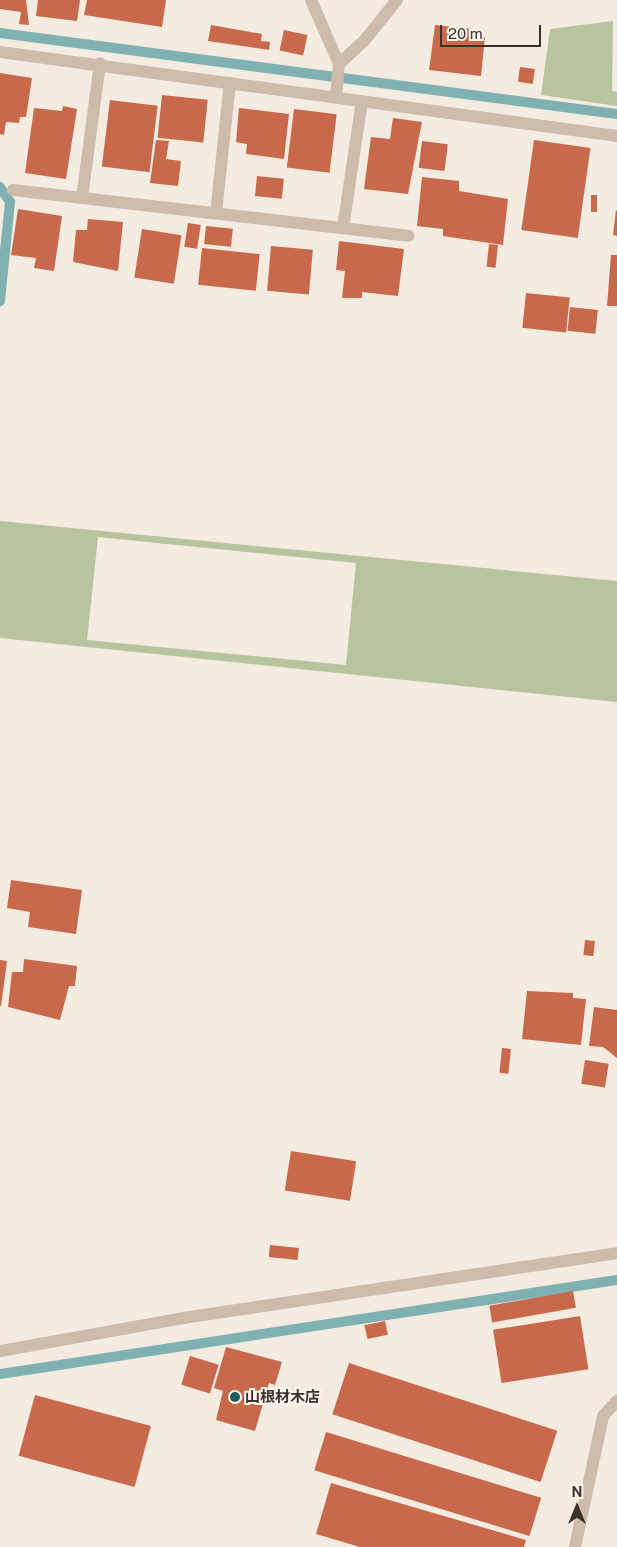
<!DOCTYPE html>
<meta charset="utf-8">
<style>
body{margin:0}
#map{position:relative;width:617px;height:1547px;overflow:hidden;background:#f4ebe1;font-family:"Public Sans","Noto Sans JP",sans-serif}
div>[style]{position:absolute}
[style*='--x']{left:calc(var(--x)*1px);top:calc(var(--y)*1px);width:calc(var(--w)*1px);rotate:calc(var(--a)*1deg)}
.green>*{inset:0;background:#b8c4a0}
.stream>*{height:10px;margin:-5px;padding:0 5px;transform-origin:5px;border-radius:5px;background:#7fb0b2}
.building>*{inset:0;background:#c8694b;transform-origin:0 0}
.minor>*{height:12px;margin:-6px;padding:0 6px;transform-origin:6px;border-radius:6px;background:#cdbbac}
.dots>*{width:14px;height:14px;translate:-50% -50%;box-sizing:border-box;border:2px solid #fbf5ee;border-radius:50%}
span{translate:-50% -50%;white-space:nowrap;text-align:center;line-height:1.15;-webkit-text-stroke:4px #fbf5ee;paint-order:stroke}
.poi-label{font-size:15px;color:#3b302b;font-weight:700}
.left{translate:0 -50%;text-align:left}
.north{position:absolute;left:552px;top:1482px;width:50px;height:50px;-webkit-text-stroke:4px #fbf5ee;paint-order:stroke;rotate:0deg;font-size:14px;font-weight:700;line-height:20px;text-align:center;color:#3b302b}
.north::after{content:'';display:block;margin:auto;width:18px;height:22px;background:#3b302b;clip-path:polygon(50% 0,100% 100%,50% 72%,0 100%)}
.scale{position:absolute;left:440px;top:25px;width:101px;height:22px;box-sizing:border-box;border:2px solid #3b302b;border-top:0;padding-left:6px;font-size:15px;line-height:18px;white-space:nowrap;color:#3b302b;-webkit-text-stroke:4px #fbf5ee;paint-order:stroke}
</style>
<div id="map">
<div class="green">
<div style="clip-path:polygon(613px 21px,612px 91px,617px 92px,617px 106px,541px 95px,550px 29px)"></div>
<div style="clip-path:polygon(evenodd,0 521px,617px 581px,617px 702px,0 638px,0 521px,98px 537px,356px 563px,346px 665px,87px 640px,98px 537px)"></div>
</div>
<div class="stream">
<div style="--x:0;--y:33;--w:622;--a:7.48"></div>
<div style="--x:0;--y:187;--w:18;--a:56"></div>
<div style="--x:10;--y:202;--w:100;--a:95.8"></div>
<div style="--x:0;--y:1374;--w:624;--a:-8.66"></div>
</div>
<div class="building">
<div style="clip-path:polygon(0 0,26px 0,29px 25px,19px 24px,21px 12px,0 9px)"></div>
<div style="clip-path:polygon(38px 0,80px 0,77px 21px,36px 16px)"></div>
<div style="clip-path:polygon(87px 0,166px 0,162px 27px,84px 15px)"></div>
<div style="clip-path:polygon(211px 25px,262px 34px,261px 41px,270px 42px,269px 50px,208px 41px)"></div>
<div style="clip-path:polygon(435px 25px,472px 29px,471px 36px,485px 37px,481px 76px,429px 70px)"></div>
<div style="left:284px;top:30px;width:24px;height:21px;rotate:12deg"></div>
<div style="left:520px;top:67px;width:15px;height:15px;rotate:8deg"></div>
<div style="clip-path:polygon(0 73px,32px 78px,26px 117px,20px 117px,19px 123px,6px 122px,4px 135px,0 134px)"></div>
<div style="left:162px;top:95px;width:46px;height:43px;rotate:6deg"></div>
<div style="left:110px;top:100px;width:48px;height:67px;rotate:7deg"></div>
<div style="clip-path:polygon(63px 106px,77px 109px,66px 179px,25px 173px,34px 108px,62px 111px)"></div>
<div style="clip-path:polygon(239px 108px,289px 114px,284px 159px,246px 154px,247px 144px,236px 142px)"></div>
<div style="left:294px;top:109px;width:43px;height:59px;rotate:7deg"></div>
<div style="clip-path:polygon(393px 118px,422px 122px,408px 194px,364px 189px,371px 137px,390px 139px)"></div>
<div style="clip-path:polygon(156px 140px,169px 141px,166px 159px,181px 161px,178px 186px,150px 183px)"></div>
<div style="left:534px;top:140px;width:57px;height:91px;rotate:8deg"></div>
<div style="left:422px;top:141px;width:26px;height:27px;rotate:7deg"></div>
<div style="left:257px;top:176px;width:27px;height:20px;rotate:6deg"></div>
<div style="clip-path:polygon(422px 177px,459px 181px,459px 191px,508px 199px,503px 245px,443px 236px,443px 229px,417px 226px)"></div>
<div style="left:591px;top:195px;width:6px;height:17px"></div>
<div style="clip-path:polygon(18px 209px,62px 216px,54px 271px,34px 268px,36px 258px,11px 255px)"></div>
<div style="clip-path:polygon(616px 210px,617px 211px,617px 236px,613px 235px)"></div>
<div style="clip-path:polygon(88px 219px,123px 222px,118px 271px,73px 262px,76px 230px,87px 230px)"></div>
<div style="left:188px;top:223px;width:13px;height:24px;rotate:9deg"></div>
<div style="left:206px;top:226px;width:27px;height:18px;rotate:6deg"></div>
<div style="left:142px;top:229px;width:40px;height:49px;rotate:9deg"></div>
<div style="clip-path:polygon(339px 241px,404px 249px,398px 296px,362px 292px,362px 298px,342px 298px,345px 271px,336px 270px)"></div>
<div style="left:489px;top:244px;width:9px;height:23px;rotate:6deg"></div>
<div style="left:271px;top:246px;width:42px;height:45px;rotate:5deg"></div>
<div style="left:202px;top:248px;width:58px;height:37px;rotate:6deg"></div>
<div style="clip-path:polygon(611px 255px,617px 255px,617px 306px,607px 306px)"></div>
<div style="left:526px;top:293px;width:44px;height:35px;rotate:6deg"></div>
<div style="left:570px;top:307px;width:28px;height:24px;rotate:6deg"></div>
<div style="clip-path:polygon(11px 880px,82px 890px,76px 934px,28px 927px,30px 912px,7px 908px)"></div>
<div style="left:585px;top:940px;width:10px;height:15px;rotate:6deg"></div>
<div style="clip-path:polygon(24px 959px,77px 966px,75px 986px,69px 986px,60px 1020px,8px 1007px,12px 972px,23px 972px)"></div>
<div style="clip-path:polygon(0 960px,7px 961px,1px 1006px,0 1006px)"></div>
<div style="clip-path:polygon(527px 991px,573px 993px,573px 998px,586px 999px,581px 1045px,522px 1039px)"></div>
<div style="clip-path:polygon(594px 1007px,617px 1010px,617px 1058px,603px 1047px,589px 1046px)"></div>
<div style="left:502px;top:1048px;width:9px;height:25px;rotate:6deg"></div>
<div style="left:585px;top:1060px;width:24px;height:24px;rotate:9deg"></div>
<div style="left:291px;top:1151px;width:66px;height:40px;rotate:9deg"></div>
<div style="left:270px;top:1245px;width:29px;height:12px;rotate:6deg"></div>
<div style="left:573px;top:1291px;width:17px;height:85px;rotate:80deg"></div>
<div style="left:580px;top:1316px;width:54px;height:88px;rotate:81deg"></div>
<div style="left:385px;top:1321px;width:14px;height:21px;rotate:78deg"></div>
<div style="clip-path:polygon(226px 1347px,282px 1362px,275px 1385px,269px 1383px,255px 1431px,216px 1420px,223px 1391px,214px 1388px)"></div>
<div style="left:190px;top:1356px;width:30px;height:30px;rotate:17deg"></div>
<div style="left:349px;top:1363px;width:219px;height:54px;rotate:18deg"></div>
<div style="left:35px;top:1395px;width:120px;height:63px;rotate:15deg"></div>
<div style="left:326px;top:1432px;width:225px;height:40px;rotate:17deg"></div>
<div style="clip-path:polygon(331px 1483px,526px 1540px,524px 1547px,360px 1547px,316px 1534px)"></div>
</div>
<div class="minor">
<div style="--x:311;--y:0;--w:70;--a:66.4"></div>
<div style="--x:0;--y:52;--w:623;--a:7.75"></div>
<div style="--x:336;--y:97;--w:33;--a:-85"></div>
<div style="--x:339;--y:64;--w:34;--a:-43"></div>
<div style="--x:364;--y:41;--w:53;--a:-51.2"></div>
<div style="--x:13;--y:190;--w:398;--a:6.6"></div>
<div style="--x:82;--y:198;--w:136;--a:-82.4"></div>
<div style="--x:216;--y:213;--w:131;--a:-83.9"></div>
<div style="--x:343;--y:228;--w:128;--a:-81.5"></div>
<div style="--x:0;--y:1351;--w:186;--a:-10.2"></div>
<div style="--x:183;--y:1318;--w:439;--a:-8.5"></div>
<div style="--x:575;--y:1547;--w:134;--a:-77.9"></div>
<div style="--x:603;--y:1416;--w:21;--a:-47"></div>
</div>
<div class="dots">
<div style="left:235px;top:1397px;background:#1f5a5e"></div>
</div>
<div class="poi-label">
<span class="left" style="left:245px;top:1397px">山根材木店</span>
</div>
<div class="north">N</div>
<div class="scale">20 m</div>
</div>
